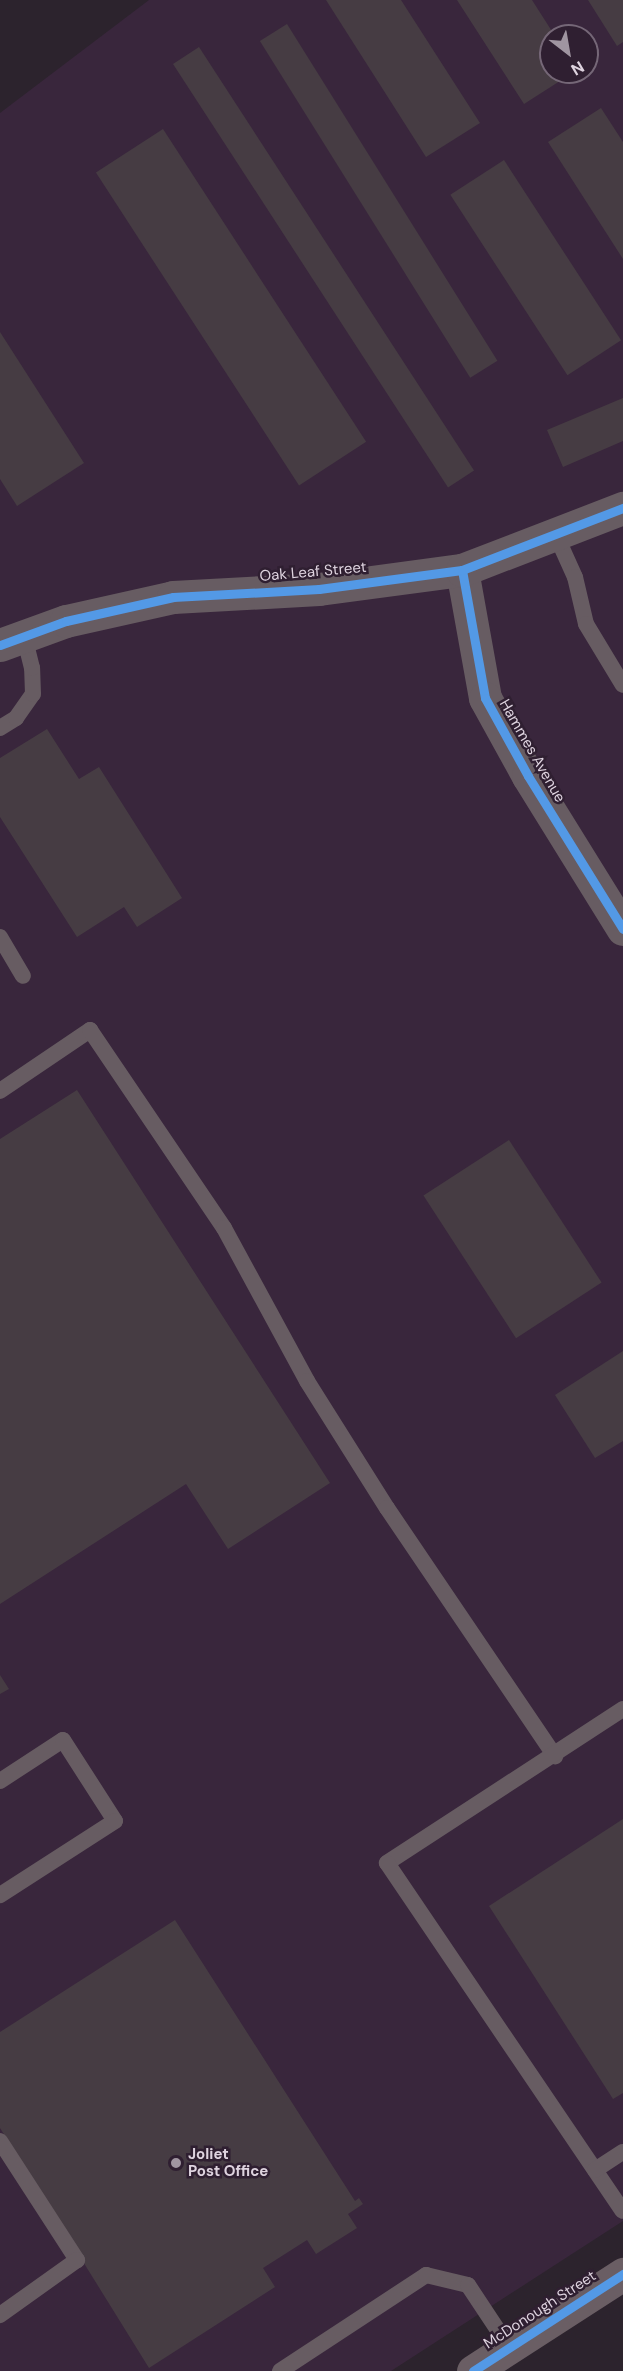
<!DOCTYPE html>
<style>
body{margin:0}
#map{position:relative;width:623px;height:2371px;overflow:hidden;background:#2c232d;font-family:"DM Sans",sans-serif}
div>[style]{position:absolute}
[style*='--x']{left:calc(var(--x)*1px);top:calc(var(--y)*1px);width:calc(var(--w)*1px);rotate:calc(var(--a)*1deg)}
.built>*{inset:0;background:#39263c}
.building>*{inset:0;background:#463c43;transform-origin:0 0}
.lane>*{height:16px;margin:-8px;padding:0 8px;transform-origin:8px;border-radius:8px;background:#675c62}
.street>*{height:33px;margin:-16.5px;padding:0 16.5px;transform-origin:16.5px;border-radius:16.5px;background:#675c62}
.secondary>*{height:33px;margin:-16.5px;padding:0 16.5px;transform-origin:16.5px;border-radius:16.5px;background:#6a5e64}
.cycleway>*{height:9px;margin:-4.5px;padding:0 4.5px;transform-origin:4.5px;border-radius:4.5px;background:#5399e6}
.dots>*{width:16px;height:16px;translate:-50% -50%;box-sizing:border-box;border:3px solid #2f1f31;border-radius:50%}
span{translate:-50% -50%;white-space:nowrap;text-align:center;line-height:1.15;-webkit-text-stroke:5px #2f1f31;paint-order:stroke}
.street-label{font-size:15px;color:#ded3df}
.poi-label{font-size:15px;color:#ded3df;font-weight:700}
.left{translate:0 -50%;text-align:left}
.north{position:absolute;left:539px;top:24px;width:60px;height:60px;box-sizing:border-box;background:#2f1f31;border:2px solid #756777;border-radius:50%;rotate:149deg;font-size:16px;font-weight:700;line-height:24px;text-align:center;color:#ded3df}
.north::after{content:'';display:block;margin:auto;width:21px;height:27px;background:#a095a1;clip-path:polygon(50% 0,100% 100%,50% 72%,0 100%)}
</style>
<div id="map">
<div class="built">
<div style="clip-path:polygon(evenodd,149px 0,623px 0,623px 2221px,391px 2371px,0 2371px,0 113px,149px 0,551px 36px,587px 36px,587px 72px,551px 72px,551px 36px)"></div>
</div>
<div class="building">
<div style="clip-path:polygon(326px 0,401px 0,480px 123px,426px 157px)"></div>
<div style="clip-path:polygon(457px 0,532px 0,555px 36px,551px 36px,551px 72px,574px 72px,524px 104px)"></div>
<div style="clip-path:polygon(588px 0,623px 0,623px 42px,617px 46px)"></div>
<div style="left:287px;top:24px;width:397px;height:32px;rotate:58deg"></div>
<div style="left:199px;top:47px;width:505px;height:31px;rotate:57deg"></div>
<div style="clip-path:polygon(601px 108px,623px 142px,623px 259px,548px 142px)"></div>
<div style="left:163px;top:129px;width:373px;height:80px;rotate:57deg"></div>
<div style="left:504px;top:160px;width:215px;height:64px;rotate:57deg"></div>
<div style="clip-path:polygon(0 332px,84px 463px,17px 506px,0 479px)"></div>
<div style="clip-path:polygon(623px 398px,623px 441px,563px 467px,547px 430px)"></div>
<div style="clip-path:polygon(47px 729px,79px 779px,99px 767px,182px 898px,137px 927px,124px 907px,77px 937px,0 817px,0 758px)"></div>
<div style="clip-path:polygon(77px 1090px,330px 1483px,228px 1549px,186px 1484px,0 1604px,0 1139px)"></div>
<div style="left:509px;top:1140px;width:170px;height:102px;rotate:57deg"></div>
<div style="clip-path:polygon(623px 1351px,623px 1441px,595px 1458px,555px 1395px)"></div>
<div style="clip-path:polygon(0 1675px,9px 1689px,0 1694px)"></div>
<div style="clip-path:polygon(623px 1819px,623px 2093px,613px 2099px,489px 1906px)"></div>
<div style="clip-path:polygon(175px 1920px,355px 2201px,359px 2198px,363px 2204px,348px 2214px,357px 2228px,316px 2254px,307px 2240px,263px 2268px,275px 2287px,149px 2368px,0 2128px,0 2032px)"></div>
</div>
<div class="lane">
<div style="--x:556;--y:535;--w:46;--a:65.7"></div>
<div style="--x:575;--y:577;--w:48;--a:76.8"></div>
<div style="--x:586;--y:624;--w:71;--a:58.8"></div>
<div style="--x:0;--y:728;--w:19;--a:-32"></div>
<div style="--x:16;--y:718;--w:29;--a:-55"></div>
<div style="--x:33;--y:694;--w:26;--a:-92"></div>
<div style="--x:32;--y:668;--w:33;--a:-104"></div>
<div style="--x:0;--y:937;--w:45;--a:59.5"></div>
<div style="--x:0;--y:1091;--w:109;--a:-34.1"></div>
<div style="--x:90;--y:1030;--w:239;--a:55.9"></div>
<div style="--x:224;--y:1228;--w:174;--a:61.5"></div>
<div style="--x:307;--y:1381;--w:150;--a:57.8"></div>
<div style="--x:387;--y:1508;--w:300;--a:55.9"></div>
<div style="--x:623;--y:1709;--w:282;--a:146.9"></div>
<div style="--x:387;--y:1863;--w:420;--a:55.9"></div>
<div style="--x:0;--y:1781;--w:75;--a:-33.1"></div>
<div style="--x:63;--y:1740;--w:96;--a:57.3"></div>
<div style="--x:115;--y:1821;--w:137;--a:147.2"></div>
<div style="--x:0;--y:2141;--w:142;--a:57.1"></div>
<div style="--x:77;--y:2260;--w:95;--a:144.5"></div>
<div style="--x:595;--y:2170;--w:33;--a:-33"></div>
<div style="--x:280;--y:2371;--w:175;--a:-33.3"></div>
<div style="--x:426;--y:2275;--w:43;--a:13.4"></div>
<div style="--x:468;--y:2285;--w:74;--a:56.5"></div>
</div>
<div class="street">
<div style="--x:462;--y:570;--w:130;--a:79.8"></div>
<div style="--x:485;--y:698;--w:89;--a:61.1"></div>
<div style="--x:528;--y:776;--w:180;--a:58.2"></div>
<div style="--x:0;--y:645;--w:70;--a:-20"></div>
<div style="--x:66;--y:621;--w:110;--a:-12.6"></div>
<div style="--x:173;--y:597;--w:146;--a:-3.1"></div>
<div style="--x:319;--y:589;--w:144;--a:-7.6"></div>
<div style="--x:462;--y:570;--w:173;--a:-21.1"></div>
</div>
<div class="secondary">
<div style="--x:473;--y:2371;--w:179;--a:-32.9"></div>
</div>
<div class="cycleway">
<div style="--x:462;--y:570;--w:130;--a:79.8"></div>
<div style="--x:485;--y:698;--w:89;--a:61.1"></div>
<div style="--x:528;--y:776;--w:180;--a:58.2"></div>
<div style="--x:0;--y:645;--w:70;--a:-20"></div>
<div style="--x:66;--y:621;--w:110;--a:-12.6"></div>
<div style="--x:173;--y:597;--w:146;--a:-3.1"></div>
<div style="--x:319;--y:589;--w:144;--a:-7.6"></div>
<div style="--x:462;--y:570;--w:173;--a:-21.1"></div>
<div style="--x:473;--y:2371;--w:179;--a:-32.9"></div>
</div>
<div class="dots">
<div style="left:176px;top:2163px;background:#a095a1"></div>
</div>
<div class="street-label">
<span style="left:313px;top:572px;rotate:-5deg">Oak Leaf Street</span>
<span style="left:532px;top:751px;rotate:60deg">Hammes Avenue</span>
<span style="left:540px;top:2310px;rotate:-33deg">McDonough Street</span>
</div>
<div class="poi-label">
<span class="left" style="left:188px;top:2163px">Joliet<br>Post Office</span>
</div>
<div class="north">N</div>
</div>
